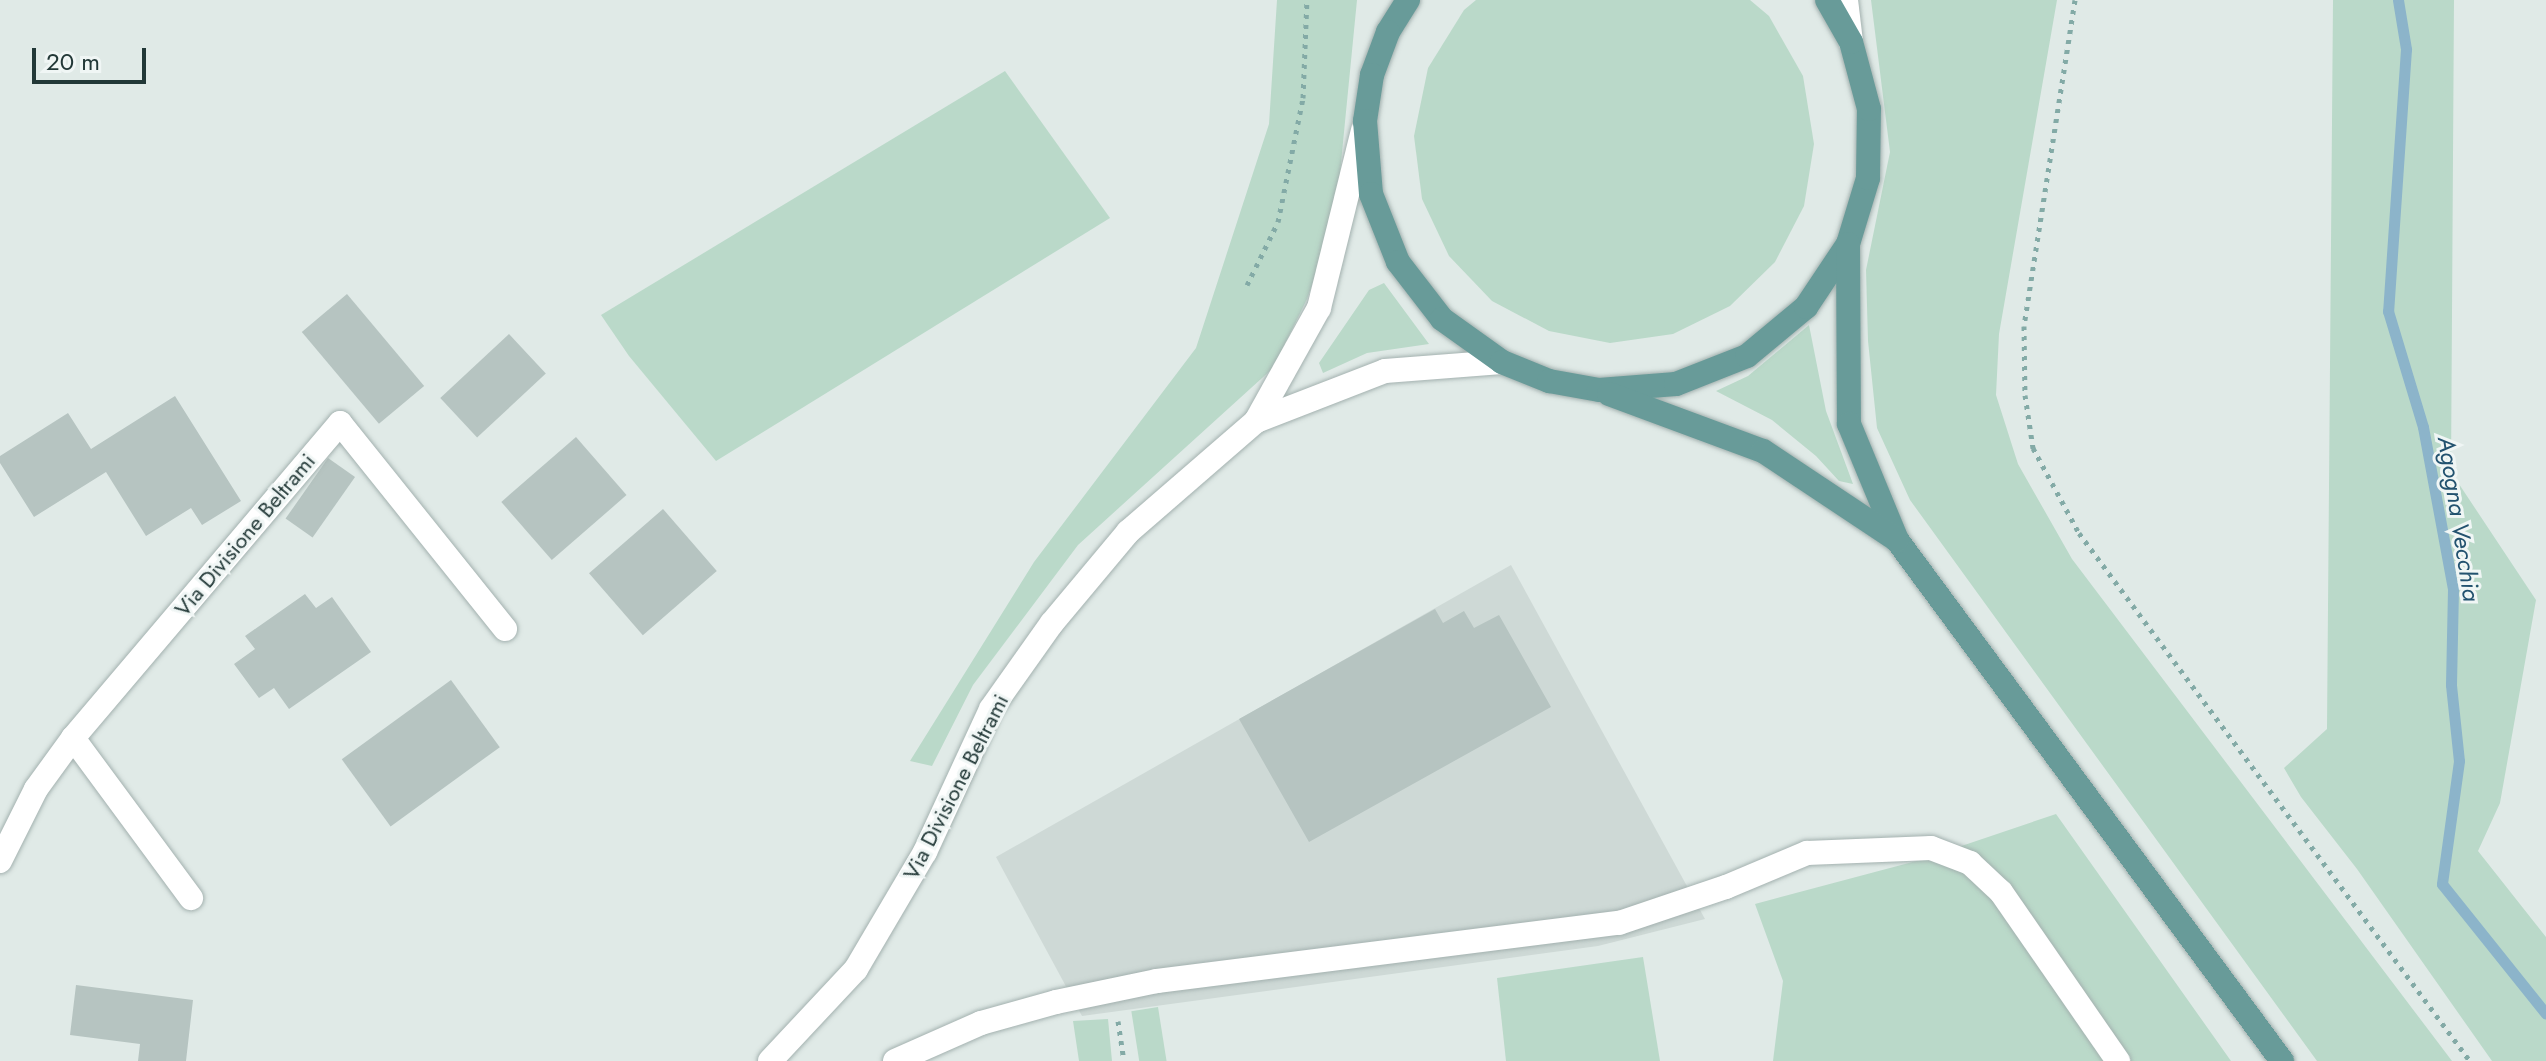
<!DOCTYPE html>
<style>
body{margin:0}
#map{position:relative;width:2546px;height:1061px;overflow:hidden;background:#e0eae7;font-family:Jost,sans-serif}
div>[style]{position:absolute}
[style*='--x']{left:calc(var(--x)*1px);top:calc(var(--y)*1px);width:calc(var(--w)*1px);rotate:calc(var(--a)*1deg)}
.built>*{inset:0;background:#ced9d6}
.green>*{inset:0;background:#bad9c9;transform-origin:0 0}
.stream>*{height:11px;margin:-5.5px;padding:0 5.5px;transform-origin:5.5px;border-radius:5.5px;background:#8cb4ca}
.building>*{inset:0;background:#b6c4c1;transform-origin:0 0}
.path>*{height:5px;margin-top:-2.5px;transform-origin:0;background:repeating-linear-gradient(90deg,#83aaa6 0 4px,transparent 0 10px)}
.roads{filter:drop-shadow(0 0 2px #a3b1af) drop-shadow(0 0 2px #a3b1af)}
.street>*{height:24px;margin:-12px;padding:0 12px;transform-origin:12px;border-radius:12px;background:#fff}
.secondary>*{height:24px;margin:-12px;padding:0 12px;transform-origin:12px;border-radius:12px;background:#fff}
.primary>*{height:24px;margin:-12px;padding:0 12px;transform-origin:12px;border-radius:12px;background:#689b99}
span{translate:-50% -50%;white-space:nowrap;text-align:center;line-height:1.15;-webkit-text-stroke:6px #f0f6f5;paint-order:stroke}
.street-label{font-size:22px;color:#223837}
.water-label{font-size:24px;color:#22526f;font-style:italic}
.scale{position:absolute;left:32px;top:48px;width:114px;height:36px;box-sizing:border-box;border:4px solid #223837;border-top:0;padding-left:10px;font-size:24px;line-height:28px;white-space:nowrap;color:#223837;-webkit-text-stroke:6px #f0f6f5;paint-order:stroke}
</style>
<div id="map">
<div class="built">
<div style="clip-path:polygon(1511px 565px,1705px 919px,1598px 946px,1082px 1016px,996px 857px)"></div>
</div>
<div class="green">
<div style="clip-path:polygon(1277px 0,1357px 0,1339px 183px,1327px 243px,1307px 299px,1273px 368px,1078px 545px,973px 685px,932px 766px,910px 761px,1034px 562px,1196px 348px,1269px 124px)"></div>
<div style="clip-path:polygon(1476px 0,1750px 0,1769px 16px,1803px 76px,1814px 144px,1804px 206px,1775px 262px,1730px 306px,1673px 334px,1610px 343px,1549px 331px,1492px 301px,1449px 256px,1422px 199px,1414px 136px,1428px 68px,1464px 10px)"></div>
<div style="clip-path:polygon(1871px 0,2057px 0,1999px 334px,1996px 395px,2018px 464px,2072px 559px,2452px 1061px,2317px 1061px,1910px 500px,1877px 428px,1868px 341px,1866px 270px,1890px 152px)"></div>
<div style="clip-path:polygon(2333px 0,2454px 0,2451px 472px,2536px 600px,2500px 803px,2478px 851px,2546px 937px,2546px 1061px,2492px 1061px,2357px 869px,2301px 797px,2284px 768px,2327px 729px)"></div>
<div style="clip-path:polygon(1005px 71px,1110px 218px,716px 461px,629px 356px,601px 315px)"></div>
<div style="clip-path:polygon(1384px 283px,1429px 344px,1367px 353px,1323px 373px,1319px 363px,1369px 290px)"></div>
<div style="clip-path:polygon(1809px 325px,1826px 411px,1853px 484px,1839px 481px,1816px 456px,1772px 420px,1716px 391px,1748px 376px)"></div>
<div style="clip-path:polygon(2056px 814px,2231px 1061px,1773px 1061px,1783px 981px,1755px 904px,1920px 860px)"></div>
<div style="clip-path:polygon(1643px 957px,1660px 1061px,1506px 1061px,1497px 978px)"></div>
<div style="left:1158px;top:1007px;width:55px;height:27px;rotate:81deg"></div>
<div style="clip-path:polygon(1108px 1019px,1112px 1061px,1079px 1061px,1073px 1021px)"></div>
</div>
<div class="stream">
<div style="--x:2398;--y:0;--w:50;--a:80.7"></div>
<div style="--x:2406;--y:49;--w:263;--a:93.9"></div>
<div style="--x:2388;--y:311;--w:121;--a:73.2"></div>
<div style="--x:2423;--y:427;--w:165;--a:79.5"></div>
<div style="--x:2453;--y:589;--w:96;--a:91.2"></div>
<div style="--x:2451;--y:685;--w:76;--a:84"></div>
<div style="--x:2459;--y:761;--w:124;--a:97.9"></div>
<div style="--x:2442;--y:884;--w:166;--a:51.3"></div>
</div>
<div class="building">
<div style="left:347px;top:294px;width:120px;height:59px;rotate:50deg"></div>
<div style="left:509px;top:334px;width:54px;height:94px;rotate:47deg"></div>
<div style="clip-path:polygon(175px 396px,241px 501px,202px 525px,191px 508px,146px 536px,106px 472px,34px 517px,0 463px,0 456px,68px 413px,91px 449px)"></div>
<div style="left:576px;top:437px;width:77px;height:99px;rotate:49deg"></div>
<div style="left:328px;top:458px;width:33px;height:74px;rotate:35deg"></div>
<div style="left:663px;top:509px;width:82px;height:98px;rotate:49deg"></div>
<div style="clip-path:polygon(305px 594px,316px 608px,332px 597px,371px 652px,289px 709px,274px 688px,259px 698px,234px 664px,255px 649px,245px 636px)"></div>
<div style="clip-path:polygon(1435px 609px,1443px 623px,1464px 611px,1474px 628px,1499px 615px,1551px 707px,1309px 842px,1239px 719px)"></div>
<div style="left:451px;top:680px;width:83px;height:135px;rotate:54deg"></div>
<div style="clip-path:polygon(76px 985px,193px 1000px,186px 1061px,138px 1061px,140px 1044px,70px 1035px)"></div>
</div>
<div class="path">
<div style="--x:2075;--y:0;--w:330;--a:98.9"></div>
<div style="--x:2024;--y:326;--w:69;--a:89.2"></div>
<div style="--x:2025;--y:395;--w:54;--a:81.4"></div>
<div style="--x:2033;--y:448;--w:97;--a:61.6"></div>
<div style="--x:2079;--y:533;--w:657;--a:53.48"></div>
<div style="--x:1247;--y:285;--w:70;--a:-63.8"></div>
<div style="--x:1278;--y:222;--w:126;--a:-78.6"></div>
<div style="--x:1303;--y:98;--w:98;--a:-87.7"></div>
<div style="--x:1118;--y:1021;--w:40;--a:81.5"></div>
</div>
<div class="roads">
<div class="street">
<div style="--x:73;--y:738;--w:199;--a:53.6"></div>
<div style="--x:0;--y:861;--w:80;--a:-63.4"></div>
<div style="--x:36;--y:789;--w:63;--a:-54"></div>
<div style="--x:73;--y:738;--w:413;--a:-49.7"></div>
<div style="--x:340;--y:423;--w:264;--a:51.3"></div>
<div style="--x:895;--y:1061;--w:94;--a:-23.8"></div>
<div style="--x:981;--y:1023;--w:78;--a:-15.6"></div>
<div style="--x:1056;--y:1002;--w:103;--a:-11.7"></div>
<div style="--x:1157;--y:981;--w:466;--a:-7.2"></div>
<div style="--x:1619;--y:923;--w:113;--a:-18.6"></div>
<div style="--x:1726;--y:887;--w:88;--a:-22.8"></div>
<div style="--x:1807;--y:853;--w:124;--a:-2.3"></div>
<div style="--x:1931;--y:848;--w:42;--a:21"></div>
<div style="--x:1970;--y:863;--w:42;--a:43.1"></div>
<div style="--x:2001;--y:892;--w:206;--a:55.3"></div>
</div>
<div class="secondary">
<div style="--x:1846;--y:0;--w:42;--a:83.2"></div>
<div style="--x:1256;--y:421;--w:129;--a:-60.9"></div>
<div style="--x:1319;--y:308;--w:183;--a:-76.1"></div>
<div style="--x:770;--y:1061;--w:126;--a:-46.9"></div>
<div style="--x:856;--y:969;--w:136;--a:-59.5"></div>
<div style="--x:925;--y:852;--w:157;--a:-65.2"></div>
<div style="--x:991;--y:709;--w:105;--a:-54.7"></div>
<div style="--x:1052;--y:623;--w:119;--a:-50.1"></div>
<div style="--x:1128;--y:532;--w:169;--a:-40.9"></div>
<div style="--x:1256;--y:421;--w:138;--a:-21.2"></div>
<div style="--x:1385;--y:371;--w:117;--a:-4.4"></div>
</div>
<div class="primary">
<div style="--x:1408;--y:0;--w:38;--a:122"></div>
<div style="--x:1388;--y:32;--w:46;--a:110.4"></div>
<div style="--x:1372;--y:75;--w:47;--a:98.7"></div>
<div style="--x:1365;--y:121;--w:73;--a:85.3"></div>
<div style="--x:1371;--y:194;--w:73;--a:68.3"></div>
<div style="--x:1398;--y:262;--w:72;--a:52.3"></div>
<div style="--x:1442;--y:319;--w:74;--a:35.6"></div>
<div style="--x:1502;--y:362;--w:51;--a:22"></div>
<div style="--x:1549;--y:381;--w:51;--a:10.2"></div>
<div style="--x:1599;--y:390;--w:77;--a:-4.5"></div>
<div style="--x:1676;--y:384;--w:76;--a:-21.5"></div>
<div style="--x:1747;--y:356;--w:77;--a:-39.7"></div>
<div style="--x:1806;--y:307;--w:76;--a:-56.3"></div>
<div style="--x:1848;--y:244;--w:69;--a:-73.1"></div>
<div style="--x:1868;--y:178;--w:69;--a:-89.2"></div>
<div style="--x:1869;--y:109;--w:69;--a:-105"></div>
<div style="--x:1851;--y:42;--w:48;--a:-119.7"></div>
<div style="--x:1848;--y:244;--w:180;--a:89.7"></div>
<div style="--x:1849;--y:424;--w:126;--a:67.5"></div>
<div style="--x:1897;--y:540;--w:648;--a:53.54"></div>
<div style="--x:1609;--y:394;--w:164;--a:20.3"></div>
<div style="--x:1763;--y:451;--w:161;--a:33.6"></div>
</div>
</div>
<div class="street-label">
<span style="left:245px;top:535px;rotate:-50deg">Via Divisione Beltrami</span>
<span style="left:956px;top:787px;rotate:-63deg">Via Divisione Beltrami</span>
</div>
<div class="water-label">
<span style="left:2459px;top:519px;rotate:81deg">Agogna Vecchia</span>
</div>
<div class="scale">20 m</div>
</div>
